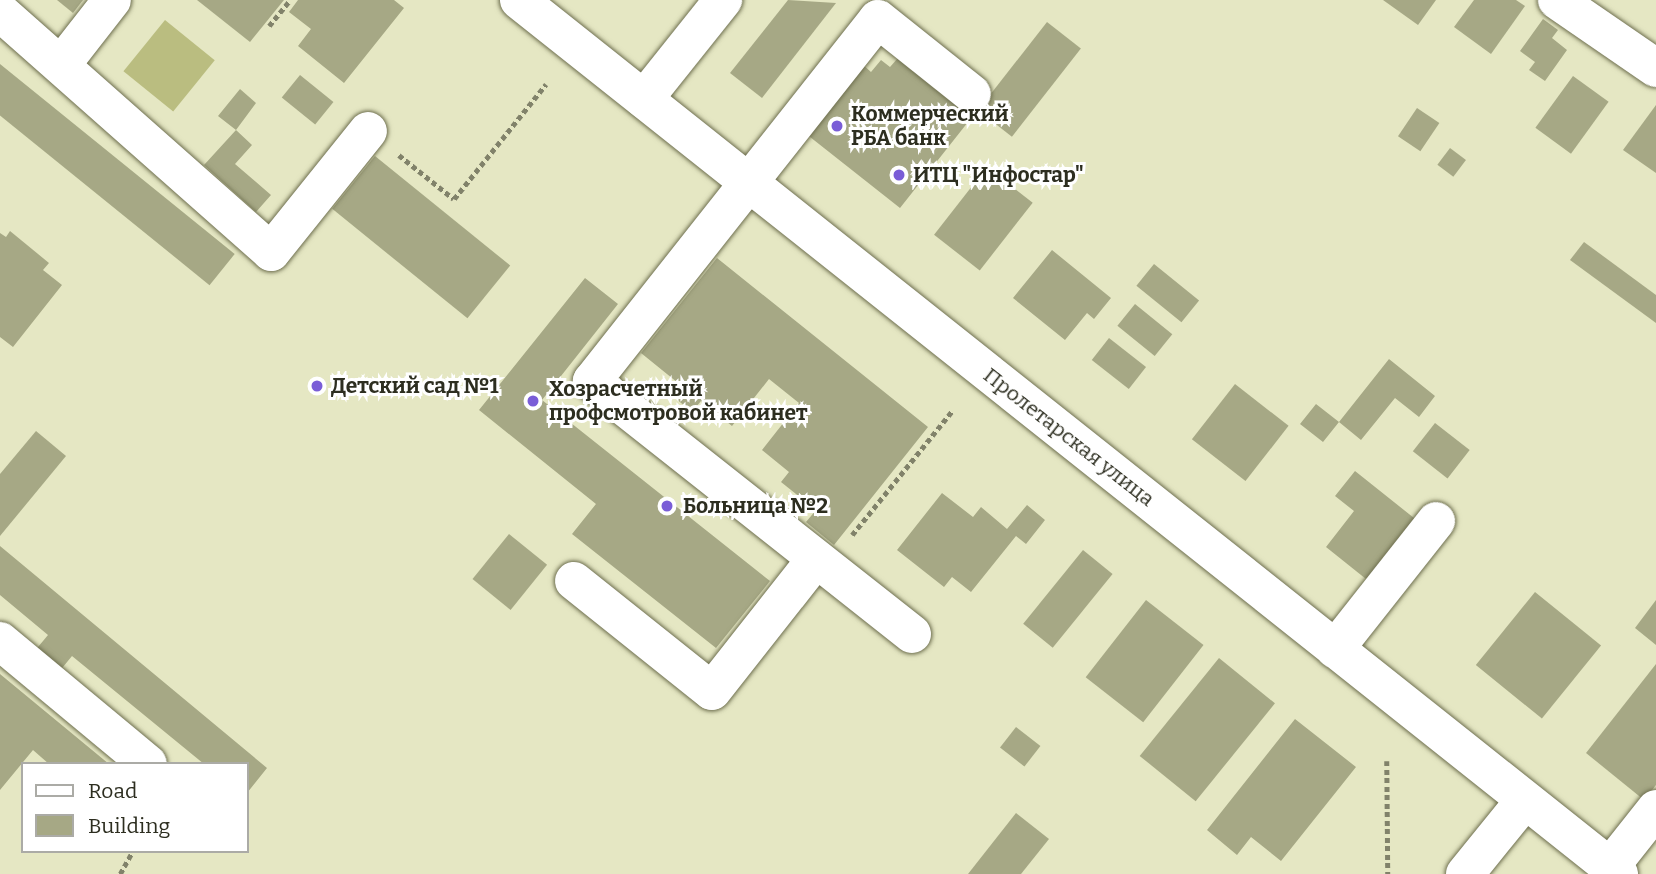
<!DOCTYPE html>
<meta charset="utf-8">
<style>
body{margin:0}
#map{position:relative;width:1656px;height:874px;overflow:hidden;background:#e5e7c3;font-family:Bitter,serif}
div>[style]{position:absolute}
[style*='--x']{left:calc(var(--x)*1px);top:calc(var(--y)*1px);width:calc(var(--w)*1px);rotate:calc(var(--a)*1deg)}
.green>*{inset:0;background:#babd80;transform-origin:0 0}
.building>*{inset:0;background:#a6a885;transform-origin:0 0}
.path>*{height:4.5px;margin-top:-2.25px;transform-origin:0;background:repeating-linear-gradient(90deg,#81826a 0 5px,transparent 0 8.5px)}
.roads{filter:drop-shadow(0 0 2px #6e6f4f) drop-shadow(0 0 2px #6e6f4f)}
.minor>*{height:38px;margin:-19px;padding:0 19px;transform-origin:19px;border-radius:19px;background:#fff}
.major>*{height:38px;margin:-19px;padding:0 19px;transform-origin:19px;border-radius:19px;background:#fff}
.dots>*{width:19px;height:19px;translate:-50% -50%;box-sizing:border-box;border:4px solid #fff;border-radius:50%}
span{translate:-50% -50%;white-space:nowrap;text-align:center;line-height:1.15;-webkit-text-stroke:6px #fff;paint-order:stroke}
.poi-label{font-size:21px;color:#2d2e20;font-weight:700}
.left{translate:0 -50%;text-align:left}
.street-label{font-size:21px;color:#2d2e20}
.legend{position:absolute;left:21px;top:762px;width:228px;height:91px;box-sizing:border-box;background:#fff;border:2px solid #ababa6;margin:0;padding:9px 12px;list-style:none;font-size:21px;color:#2d2e20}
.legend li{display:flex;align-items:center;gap:14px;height:35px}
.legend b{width:35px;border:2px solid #ababa6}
</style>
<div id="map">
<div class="green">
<div style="left:165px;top:20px;width:64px;height:66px;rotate:39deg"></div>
</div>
<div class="building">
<div style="clip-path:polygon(57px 0,83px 0,73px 13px)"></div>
<div style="clip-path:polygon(197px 0,284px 0,250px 42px)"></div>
<div style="clip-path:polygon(298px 0,394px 0,404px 8px,344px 83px,298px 46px,311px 29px,289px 12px)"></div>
<div style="clip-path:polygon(788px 0,836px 3px,762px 98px,730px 73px)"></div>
<div style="clip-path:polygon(1383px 0,1436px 0,1418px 25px)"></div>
<div style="clip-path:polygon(1474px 0,1516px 0,1525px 6px,1491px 54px,1454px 27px)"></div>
<div style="clip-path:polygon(1543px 19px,1558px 30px,1552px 38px,1567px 50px,1545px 81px,1529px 70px,1535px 62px,1520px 51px)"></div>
<div style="left:1047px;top:22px;width:43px;height:112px;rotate:38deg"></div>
<div style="clip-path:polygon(898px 58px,972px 117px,900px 208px,805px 133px,861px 63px,871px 72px,881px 60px,890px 67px)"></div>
<div style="left:0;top:64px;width:302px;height:40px;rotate:39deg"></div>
<div style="left:300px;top:75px;width:43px;height:29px;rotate:39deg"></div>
<div style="left:1573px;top:76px;width:44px;height:64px;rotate:36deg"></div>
<div style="clip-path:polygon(240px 89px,256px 103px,236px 130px,252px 145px,235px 164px,271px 195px,256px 212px,204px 165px,236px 130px,218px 116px)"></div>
<div style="clip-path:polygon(1656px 105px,1656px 173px,1623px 150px)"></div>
<div style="left:1417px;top:108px;width:27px;height:34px;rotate:34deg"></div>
<div style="left:1450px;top:148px;width:20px;height:21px;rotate:37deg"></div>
<div style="left:375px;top:156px;width:174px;height:68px;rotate:39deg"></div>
<div style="left:987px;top:167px;width:58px;height:86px;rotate:38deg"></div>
<div style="clip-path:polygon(10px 231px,49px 263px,43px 270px,62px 285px,13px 347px,0 337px,0 233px,6px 237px)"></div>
<div style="clip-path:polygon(1584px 242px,1656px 295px,1656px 323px,1570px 260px)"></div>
<div style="clip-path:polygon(1052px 250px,1111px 298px,1094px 319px,1087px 313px,1065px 340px,1013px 298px)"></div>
<div style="clip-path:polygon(717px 258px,928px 427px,834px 545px,806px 522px,816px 510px,781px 482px,789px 472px,762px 450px,799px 403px,769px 379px,732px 426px,701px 401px,692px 412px,675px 398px,683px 387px,641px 353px)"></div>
<div style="left:1154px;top:264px;width:58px;height:28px;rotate:39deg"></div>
<div style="clip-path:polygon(585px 278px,618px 304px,542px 400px,770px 581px,716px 648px,572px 534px,596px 504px,479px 410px)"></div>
<div style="left:1135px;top:304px;width:48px;height:28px;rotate:39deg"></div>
<div style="left:1109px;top:338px;width:47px;height:28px;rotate:38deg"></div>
<div style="clip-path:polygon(1389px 359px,1435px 396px,1419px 417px,1395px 398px,1361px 440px,1339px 422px,1323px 442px,1300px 424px,1316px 404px,1339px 422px)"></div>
<div style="left:1235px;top:384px;width:68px;height:70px;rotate:38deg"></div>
<div style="left:1435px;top:423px;width:44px;height:36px;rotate:38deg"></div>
<div style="clip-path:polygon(36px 431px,66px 456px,0 536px,0 474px)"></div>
<div style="clip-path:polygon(1355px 471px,1419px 522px,1371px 583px,1326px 547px,1354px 511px,1335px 496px)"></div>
<div style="clip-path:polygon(942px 493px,973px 517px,981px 507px,1007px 529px,1027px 505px,1045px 520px,1026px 544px,1016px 536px,971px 592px,952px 577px,944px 587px,897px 550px)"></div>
<div style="left:509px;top:534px;width:49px;height:58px;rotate:39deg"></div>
<div style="clip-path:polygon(0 546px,267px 768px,247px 793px,247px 764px,204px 764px,72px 656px,58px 673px,33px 653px,48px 635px,0 595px)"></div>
<div style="left:1083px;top:550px;width:38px;height:95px;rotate:39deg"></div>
<div style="left:1535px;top:592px;width:85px;height:94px;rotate:39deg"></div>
<div style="left:1146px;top:600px;width:73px;height:98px;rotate:38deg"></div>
<div style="clip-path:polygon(1656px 600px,1656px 645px,1635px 628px)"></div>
<div style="left:1219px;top:658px;width:72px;height:126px;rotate:39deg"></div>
<div style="clip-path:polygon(1656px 664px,1656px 785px,1644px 800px,1586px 753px)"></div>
<div style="clip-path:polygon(0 674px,109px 764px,49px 764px,33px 750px,0 790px)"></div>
<div style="clip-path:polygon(1295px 719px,1356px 767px,1281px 861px,1251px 837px,1237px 855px,1207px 830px)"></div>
<div style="left:1016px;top:727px;width:31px;height:26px;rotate:38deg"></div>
<div style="clip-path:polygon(1016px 813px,1049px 839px,1021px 874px,968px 874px)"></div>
</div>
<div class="path">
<div style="--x:269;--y:26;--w:33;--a:-51"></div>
<div style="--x:399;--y:155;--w:70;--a:38.7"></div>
<div style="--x:454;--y:199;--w:147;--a:-51.3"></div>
<div style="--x:852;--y:535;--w:161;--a:-51.1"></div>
<div style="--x:1387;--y:761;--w:113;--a:89.5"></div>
<div style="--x:120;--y:874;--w:26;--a:-61"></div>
</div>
<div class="roads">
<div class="minor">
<div style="--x:1557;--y:0;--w:120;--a:34.5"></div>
<div style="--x:0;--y:12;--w:362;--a:41.5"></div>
<div style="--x:271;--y:252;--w:155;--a:-51.3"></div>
<div style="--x:62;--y:64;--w:81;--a:-52"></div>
<div style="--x:644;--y:99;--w:127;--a:-51.4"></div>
<div style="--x:574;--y:581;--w:176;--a:38.6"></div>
<div style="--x:712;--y:691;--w:168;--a:-51.8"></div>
<div style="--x:912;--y:634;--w:408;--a:-141.7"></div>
<div style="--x:592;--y:381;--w:461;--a:-51.7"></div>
<div style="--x:878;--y:19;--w:120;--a:38.6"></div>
<div style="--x:0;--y:641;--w:192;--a:39.7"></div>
<div style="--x:1335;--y:649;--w:163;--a:-51.7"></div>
<div style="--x:1610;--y:867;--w:74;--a:-51.6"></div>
<div style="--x:1465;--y:874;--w:95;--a:-51"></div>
</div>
<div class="major">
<div style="--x:519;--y:0;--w:1405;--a:38.47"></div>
</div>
</div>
<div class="dots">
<div style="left:837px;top:126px;background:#7a5dd7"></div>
<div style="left:899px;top:175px;background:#7a5dd7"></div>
<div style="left:317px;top:386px;background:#7a5dd7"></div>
<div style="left:533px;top:401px;background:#7a5dd7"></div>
<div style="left:667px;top:506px;background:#7a5dd7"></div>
</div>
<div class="poi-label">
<span class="left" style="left:851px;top:126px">Коммерческий<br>РБА банк</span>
<span class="left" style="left:913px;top:175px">ИТЦ "Инфостар"</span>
<span class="left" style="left:331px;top:386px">Детский сад №1</span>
<span class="left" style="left:549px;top:401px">Хозрасчетный<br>профсмотровой кабинет</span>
<span class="left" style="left:683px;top:506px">Больница №2</span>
</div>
<div class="street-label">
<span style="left:1069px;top:437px;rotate:38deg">Пролетарская улица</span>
</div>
<ul class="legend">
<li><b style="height:9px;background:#fff"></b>Road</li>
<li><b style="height:19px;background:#a6a885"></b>Building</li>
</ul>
</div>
